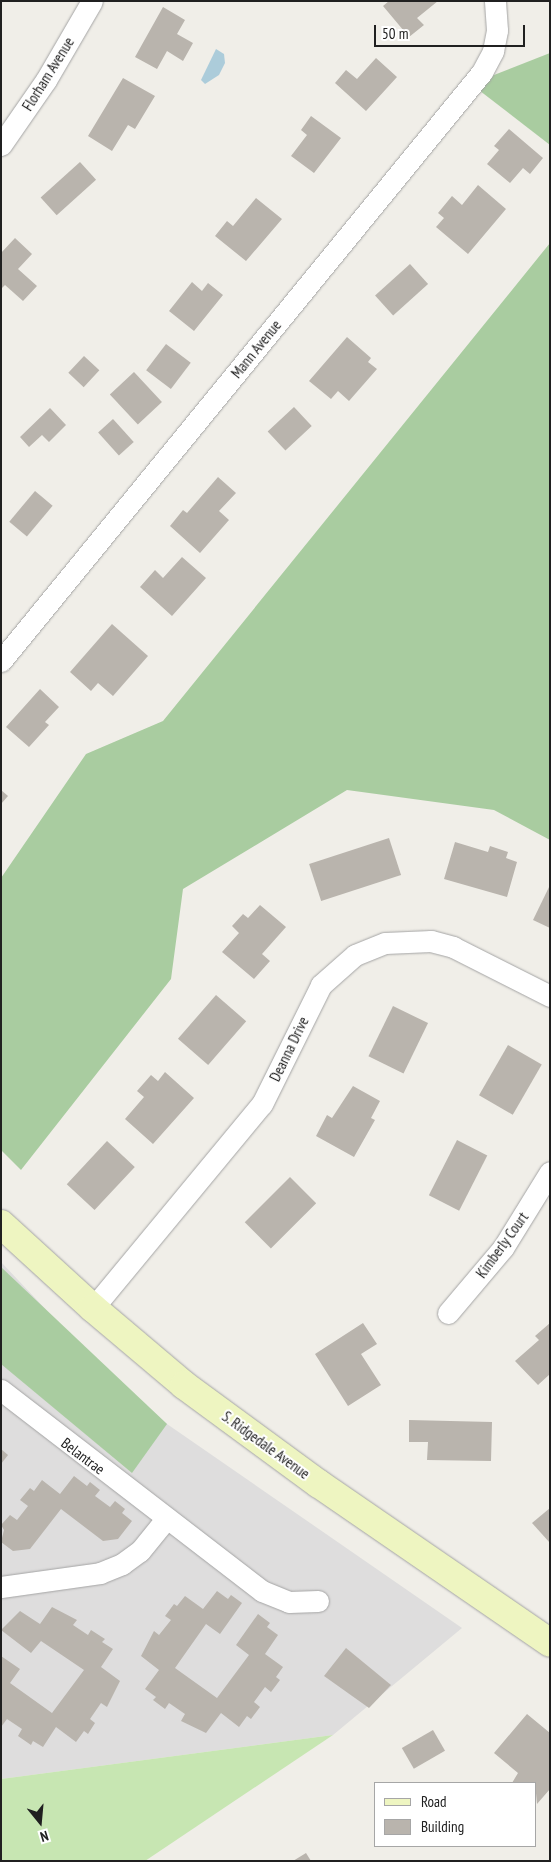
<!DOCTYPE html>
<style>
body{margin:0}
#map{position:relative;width:551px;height:1862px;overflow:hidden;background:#f0eee8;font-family:"PT Sans Narrow",sans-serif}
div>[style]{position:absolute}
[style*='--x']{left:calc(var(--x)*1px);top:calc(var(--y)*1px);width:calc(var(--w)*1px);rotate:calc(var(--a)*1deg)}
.residential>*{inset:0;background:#dedddd}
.grass>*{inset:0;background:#c7e6b2}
.forest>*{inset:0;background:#a9cca0}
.water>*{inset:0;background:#acccda}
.building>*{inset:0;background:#b9b4ad;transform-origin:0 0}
.roads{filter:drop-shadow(0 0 1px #a4a4a4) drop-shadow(0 0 1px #a4a4a4)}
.street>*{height:21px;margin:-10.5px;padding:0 10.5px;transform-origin:10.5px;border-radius:10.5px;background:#fff}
.secondary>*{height:28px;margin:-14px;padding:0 14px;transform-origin:14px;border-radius:14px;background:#eef5c1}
span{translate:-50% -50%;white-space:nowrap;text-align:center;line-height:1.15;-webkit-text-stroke:4px #fff;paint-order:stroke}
.street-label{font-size:15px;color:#202020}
.frame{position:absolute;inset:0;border:2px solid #202020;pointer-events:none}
.legend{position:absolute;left:374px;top:1782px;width:162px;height:65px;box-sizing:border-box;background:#fff;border:1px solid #a6a6a6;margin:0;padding:6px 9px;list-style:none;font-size:15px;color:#202020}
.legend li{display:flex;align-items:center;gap:10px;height:25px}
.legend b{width:25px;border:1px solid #a6a6a6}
.north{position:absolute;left:15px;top:1797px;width:50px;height:50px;-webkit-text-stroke:4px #fff;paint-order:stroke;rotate:163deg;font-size:14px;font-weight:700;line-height:20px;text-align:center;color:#202020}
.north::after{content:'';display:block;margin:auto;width:18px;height:22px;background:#202020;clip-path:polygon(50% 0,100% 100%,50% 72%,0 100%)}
.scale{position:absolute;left:374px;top:25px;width:151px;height:22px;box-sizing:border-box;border:2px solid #202020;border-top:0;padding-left:6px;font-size:15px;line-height:18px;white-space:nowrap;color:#202020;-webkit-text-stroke:4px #fff;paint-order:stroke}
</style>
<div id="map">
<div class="residential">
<div style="clip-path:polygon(1px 1262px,70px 1335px,167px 1424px,462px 1628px,333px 1735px,1px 1779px)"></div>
</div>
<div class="grass">
<div style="clip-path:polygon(333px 1735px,145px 1861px,1px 1861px,1px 1779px)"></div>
</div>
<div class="forest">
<div style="clip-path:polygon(550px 53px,550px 145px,471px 84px)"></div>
<div style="clip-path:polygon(550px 243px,550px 840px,494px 810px,347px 790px,183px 889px,171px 979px,21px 1170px,1px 1150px,1px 878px,86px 754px,163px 721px)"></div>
<div style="clip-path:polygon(1px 1267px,167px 1424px,132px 1473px,1px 1364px)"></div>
</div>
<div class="water">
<div style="clip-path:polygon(216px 49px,224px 54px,225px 63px,219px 75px,205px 84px,201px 80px)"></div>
</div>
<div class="building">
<div style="clip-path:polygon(389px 1px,438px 1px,417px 18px,424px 25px,409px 37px,383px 6px)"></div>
<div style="clip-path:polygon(163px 7px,185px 20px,177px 34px,193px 43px,183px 61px,167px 51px,157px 69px,135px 57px)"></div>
<div style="clip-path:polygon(376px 58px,397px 77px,366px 111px,335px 83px,346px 70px,357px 79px)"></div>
<div style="clip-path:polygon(123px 78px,155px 96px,135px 129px,128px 125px,112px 151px,88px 136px)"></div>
<div style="clip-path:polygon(311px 116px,341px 138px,314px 173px,291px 156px,307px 135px,301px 130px)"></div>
<div style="clip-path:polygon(509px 129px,543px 158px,530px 174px,523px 168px,510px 183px,487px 164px,499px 150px,494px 146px)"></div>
<div style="left:80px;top:162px;width:24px;height:53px;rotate:48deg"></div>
<div style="clip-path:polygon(478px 185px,506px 209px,468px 254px,436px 227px,444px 218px,438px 213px,452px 196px,462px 205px)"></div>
<div style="clip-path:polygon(256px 198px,282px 219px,246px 261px,215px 236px,227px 221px,233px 226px)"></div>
<div style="clip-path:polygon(15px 238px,32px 254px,18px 269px,37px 286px,23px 301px,5px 285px,1px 289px,1px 253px)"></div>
<div style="left:410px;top:264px;width:27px;height:47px;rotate:48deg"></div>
<div style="clip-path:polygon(192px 282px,202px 291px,208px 283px,223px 295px,194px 331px,169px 311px)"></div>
<div style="clip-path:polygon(347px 337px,371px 358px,368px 362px,377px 369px,349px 401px,338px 391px,331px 399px,309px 381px)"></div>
<div style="left:166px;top:344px;width:31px;height:33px;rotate:37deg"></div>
<div style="left:84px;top:356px;width:21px;height:23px;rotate:43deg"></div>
<div style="left:134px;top:372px;width:41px;height:33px;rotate:47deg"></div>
<div style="left:294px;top:407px;width:26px;height:36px;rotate:47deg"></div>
<div style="clip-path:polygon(50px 408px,66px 425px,49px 442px,42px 435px,29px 447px,20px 437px)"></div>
<div style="left:113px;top:419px;width:31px;height:20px;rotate:48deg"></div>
<div style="clip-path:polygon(218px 477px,236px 493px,219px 511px,229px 520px,200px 553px,170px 526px,183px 510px,187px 513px)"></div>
<div style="left:35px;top:491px;width:23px;height:40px;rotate:40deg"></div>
<div style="clip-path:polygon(182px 557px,206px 578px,172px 616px,140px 587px,155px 570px,163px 578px)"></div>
<div style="clip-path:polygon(112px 624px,148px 656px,113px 696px,98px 683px,91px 691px,70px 672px)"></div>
<div style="clip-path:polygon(40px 689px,59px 707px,45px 722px,49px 725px,29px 747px,6px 727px)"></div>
<div style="clip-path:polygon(1px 790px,8px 796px,1px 804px)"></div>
<div style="left:389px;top:838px;width:39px;height:84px;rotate:72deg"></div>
<div style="clip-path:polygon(455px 842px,488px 852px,490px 846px,508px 852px,506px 858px,517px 862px,507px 897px,444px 879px)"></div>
<div style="clip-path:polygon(550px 885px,550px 928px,533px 920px)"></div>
<div style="clip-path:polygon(260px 905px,286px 927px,262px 954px,270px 961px,254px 979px,222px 952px,239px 933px,232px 926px,243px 914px,248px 918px)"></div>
<div style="left:216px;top:995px;width:40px;height:58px;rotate:41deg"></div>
<div style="left:393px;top:1006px;width:39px;height:56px;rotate:26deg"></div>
<div style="left:508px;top:1045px;width:39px;height:58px;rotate:30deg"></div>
<div style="clip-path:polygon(165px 1072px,194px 1098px,153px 1144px,125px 1119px,144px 1097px,137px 1091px,151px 1075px,158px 1081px)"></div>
<div style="clip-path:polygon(353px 1086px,380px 1101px,371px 1118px,375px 1120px,354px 1157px,316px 1136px,327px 1115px,332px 1118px)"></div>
<div style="left:457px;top:1140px;width:34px;height:62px;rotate:27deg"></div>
<div style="left:107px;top:1141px;width:38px;height:59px;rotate:43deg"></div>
<div style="left:290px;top:1177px;width:37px;height:64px;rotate:45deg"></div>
<div style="clip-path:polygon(363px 1323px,377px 1344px,361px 1354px,381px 1385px,348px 1406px,315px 1354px)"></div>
<div style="clip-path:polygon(550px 1323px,550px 1374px,538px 1385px,515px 1361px,539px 1340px,535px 1336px)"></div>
<div style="clip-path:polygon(409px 1420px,492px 1422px,491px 1461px,427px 1460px,428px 1442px,409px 1442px)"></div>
<div style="clip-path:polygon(1px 1449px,8px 1455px,1px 1464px)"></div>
<div style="clip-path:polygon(74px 1476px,87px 1486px,90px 1482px,100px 1490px,95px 1496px,110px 1507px,115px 1501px,125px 1509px,122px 1513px,132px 1521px,118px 1539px,103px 1541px,61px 1509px,30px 1549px,13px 1551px,1px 1542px,4px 1530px,1px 1525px,10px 1515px,17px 1520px,28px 1506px,20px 1500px,30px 1488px,34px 1491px,42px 1480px,60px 1494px)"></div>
<div style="clip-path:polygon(550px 1508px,550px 1543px,532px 1523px)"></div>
<div style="clip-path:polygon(217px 1591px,228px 1599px,231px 1595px,242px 1603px,220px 1634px,206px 1624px,175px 1668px,217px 1698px,249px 1655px,236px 1645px,258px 1614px,270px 1623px,267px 1627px,278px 1635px,265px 1654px,283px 1667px,276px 1677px,280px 1680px,271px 1692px,265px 1687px,254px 1702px,260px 1707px,251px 1719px,247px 1716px,239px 1727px,221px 1713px,206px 1733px,181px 1721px,185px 1714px,169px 1703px,165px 1709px,153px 1700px,156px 1697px,145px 1689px,159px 1670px,141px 1656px,154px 1631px,159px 1635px,171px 1620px,165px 1616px,174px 1604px,177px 1606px,185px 1596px,203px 1609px)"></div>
<div style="clip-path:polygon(52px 1607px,77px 1620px,73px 1625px,88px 1635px,91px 1630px,105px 1639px,102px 1642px,113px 1649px,101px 1667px,120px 1681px,107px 1707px,101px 1703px,90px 1719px,95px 1723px,88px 1734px,84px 1731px,76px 1742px,56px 1727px,43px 1747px,33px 1741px,31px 1745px,18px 1736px,22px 1729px,7px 1719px,1px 1727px,1px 1656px,20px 1669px,10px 1683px,52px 1713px,84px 1670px,41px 1641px,31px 1653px,1px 1630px,20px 1611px,40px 1624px)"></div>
<div style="clip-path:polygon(346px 1648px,391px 1685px,369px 1708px,324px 1676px)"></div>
<div style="clip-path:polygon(527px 1714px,550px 1733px,550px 1789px,537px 1804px,535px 1783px,512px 1783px,518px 1773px,494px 1753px)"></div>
<div style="left:433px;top:1730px;width:24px;height:36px;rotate:60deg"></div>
<div style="clip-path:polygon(306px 1853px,311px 1861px,293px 1861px)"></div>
</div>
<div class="roads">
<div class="street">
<div style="--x:1;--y:145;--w:79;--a:-55.3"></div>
<div style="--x:46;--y:80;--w:91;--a:-59.8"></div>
<div style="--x:1;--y:661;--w:760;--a:-50.76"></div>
<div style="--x:482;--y:72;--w:24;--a:-62"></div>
<div style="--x:493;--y:51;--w:21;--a:-79"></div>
<div style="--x:497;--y:30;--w:29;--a:-94"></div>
<div style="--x:93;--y:1308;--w:265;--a:-50.4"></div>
<div style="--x:262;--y:1104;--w:133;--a:-63.6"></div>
<div style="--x:321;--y:985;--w:45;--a:-41.4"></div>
<div style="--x:355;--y:955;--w:32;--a:-22"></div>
<div style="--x:385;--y:943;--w:46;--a:-2.5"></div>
<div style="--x:431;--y:941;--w:23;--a:15"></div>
<div style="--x:453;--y:947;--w:109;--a:26.8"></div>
<div style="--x:448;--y:1313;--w:85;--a:-49.8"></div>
<div style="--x:503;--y:1248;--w:89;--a:-58.3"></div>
<div style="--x:1;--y:1390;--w:329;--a:37.6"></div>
<div style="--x:262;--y:1591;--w:29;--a:22"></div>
<div style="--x:289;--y:1602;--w:29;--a:-2"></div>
<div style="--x:1;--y:1587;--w:100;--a:-8"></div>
<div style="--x:100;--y:1573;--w:24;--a:-22"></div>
<div style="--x:122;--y:1564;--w:22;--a:-36"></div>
<div style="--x:140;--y:1551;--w:41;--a:-50.9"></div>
</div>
<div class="secondary">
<div style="--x:1;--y:1224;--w:125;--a:42.4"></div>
<div style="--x:93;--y:1308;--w:119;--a:40.2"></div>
<div style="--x:184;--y:1385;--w:167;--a:36.3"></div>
<div style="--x:319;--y:1484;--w:280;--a:34.5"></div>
</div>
</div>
<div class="street-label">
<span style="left:48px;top:74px;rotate:-58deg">Florham Avenue</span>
<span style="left:256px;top:349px;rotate:-51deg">Mann Avenue</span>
<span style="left:289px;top:1049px;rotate:-64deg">Deanna Drive</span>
<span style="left:502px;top:1245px;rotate:-54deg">Kimberly Court</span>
<span style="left:266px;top:1445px;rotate:36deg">S. Ridgedale Avenue</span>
<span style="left:83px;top:1456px;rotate:37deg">Belantrae</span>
</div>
<div class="frame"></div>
<ul class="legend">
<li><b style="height:6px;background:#eef5c1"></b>Road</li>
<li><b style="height:14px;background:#b9b4ad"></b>Building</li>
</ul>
<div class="north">N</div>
<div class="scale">50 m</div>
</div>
